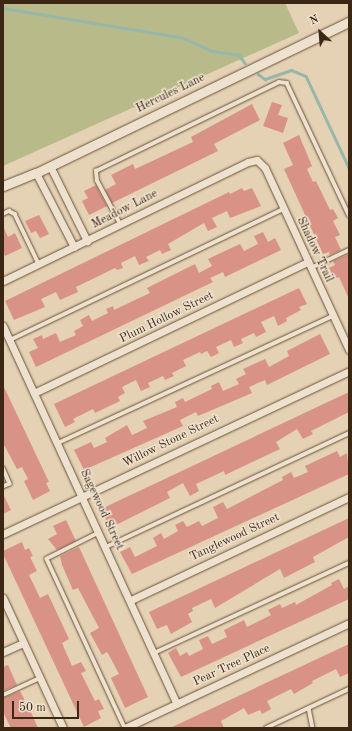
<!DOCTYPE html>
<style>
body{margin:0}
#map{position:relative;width:352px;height:731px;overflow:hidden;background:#e5d1b3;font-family:"Old Standard TT",serif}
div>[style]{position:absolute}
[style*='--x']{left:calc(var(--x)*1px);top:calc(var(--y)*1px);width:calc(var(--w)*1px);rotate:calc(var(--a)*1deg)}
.green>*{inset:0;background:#b8ba8a}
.stream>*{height:2.5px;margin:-1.25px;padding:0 1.25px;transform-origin:1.25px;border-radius:1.25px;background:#96b7a9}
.building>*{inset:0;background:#d99386}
.roads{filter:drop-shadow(0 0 1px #66523b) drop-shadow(0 0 1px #66523b)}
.service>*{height:3.5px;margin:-1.75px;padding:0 1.75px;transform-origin:1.75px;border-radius:1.75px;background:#eee1ce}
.minor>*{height:7px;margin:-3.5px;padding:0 3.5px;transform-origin:3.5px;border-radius:3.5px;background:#eee1ce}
.tertiary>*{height:9px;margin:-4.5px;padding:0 4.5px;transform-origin:4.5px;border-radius:4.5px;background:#eee1ce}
span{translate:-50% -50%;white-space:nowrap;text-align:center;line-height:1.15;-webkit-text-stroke:3px #eee1ce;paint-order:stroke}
.street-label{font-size:12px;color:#3b2713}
.frame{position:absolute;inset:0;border:4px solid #3b2713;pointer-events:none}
.north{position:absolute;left:300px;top:12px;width:40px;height:40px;-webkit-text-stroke:3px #eee1ce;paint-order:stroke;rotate:334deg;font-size:11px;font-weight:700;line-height:16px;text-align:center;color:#3b2713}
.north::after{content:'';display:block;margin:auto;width:14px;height:18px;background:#3b2713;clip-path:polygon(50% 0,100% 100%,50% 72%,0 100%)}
.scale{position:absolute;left:12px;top:701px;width:67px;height:18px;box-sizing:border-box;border:2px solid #3b2713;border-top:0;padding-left:5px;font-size:12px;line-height:14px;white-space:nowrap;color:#3b2713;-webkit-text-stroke:3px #eee1ce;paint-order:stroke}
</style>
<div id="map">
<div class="green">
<div style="clip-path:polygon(3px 3px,285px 3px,299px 33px,3px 166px)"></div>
</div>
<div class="stream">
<div style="--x:3;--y:8;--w:180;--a:9.3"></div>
<div style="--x:181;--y:37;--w:34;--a:24"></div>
<div style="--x:212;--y:51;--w:27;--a:8"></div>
<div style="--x:239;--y:55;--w:10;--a:53"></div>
<div style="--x:258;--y:74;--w:9;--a:36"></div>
<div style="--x:265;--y:79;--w:28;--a:-19"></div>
<div style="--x:291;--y:70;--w:16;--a:22"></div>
<div style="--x:306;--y:76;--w:102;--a:64.9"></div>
</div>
<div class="building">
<div style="clip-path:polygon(272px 102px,282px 105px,278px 115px,288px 118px,283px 133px,263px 126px)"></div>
<div style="clip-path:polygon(252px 104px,260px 120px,214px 144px,218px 151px,112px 203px,105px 190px,116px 184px,111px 175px,133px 164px,135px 169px,193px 142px,191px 137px)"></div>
<div style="clip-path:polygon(299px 135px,312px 166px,307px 169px,313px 182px,316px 181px,330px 210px,333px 209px,338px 218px,333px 221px,340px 235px,335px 237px,341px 250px,330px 255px,329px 252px,323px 254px,284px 169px,293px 165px,283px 143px)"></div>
<div style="clip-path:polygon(96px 185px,107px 206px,89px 215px,82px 201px,88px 198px,84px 191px)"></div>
<div style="clip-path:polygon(242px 188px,244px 191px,252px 188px,261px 206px,230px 218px,227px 211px,212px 218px,217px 227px,208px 231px,204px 223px,168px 244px,171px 250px,162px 254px,160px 250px,146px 257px,149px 261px,139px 265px,135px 256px,121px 263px,123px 268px,117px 270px,115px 268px,76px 287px,78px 292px,60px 300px,56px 292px,41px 299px,45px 307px,14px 320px,5px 301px,229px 192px,230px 194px)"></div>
<div style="clip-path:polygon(39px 215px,49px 234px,40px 238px,36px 231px,31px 233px,25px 221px)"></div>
<div style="clip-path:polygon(3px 226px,8px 237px,15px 233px,22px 248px,5px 256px,3px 251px)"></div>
<div style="clip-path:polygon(263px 232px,268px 242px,275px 238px,281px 250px,225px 277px,223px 272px,210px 278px,213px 282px,36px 367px,29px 352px,38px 348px,33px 339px,42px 335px,43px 339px,56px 333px,60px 342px,76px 335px,74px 331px,83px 326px,80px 320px,89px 315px,92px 321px,108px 313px,106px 309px,113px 306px,114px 310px,137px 299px,150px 293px,147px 288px,195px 264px,199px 273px,212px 266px,208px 259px,227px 250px,240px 244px,244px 251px,258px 244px,254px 236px)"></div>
<div style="clip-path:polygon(349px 254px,349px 299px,339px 277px,335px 279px,329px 268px,335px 265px,333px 261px)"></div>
<div style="clip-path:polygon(299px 288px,307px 304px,299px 307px,301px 310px,286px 318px,287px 321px,278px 326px,274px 316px,261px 322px,266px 332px,256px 337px,254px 333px,241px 339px,243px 343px,234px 347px,231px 340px,216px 347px,219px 353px,211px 357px,207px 351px,201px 354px,200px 352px,183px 360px,186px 366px,172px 373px,174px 376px,165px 380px,163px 376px,148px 383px,150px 387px,141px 391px,136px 380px,122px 387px,125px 393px,118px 397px,120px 401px,95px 413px,93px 409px,73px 419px,75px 422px,65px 427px,54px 404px)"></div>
<div style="clip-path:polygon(320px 334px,330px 354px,267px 385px,265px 380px,249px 387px,252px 393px,245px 396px,198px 416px,196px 412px,180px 420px,183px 426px,84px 470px,74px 450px,91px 442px,94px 448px,107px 442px,105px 438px,127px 425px,132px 435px,147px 428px,143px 421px,177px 407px,175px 402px,183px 398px,185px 402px,212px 389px,211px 386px,219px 382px,223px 391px,239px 384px,236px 379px,246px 374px,243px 369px,265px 359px,269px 367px,289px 356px,287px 351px)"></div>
<div style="clip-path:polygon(3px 385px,49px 482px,46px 483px,50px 491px,33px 500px,24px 481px,28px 479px,22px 467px,17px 469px,3px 443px)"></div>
<div style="clip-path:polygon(349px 392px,349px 412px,311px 431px,313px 434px,303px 439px,297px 429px,276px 442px,280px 449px,225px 475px,224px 471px,196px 484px,199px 491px,190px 496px,183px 483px,167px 492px,170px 498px,110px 528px,101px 509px)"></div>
<div style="clip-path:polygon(337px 451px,340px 457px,347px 453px,349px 474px,132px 574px,120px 552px,130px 547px,135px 557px,157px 546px,153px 538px,161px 533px,164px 539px,178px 531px,175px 525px,183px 521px,187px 527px,199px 521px,202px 526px,218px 518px,213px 507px,223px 502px,227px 509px,283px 480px,282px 477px,291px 472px,294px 478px,308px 472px,305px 466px)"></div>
<div style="clip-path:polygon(3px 494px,11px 510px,3px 514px)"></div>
<div style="clip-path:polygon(349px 518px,349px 537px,313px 557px,315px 562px,284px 578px,280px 569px,215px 608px,211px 599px,192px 608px,193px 611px,188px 614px,192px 622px,171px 634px,167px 625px,157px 629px,149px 612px)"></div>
<div style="clip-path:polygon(66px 520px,76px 541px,57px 550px,48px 539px,57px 534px,53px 526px)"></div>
<div style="clip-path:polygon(22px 542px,25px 550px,29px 548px,33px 556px,30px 557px,37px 571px,29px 575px,40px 598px,48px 594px,69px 639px,62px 643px,72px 666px,81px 662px,86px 671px,81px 673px,95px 701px,99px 699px,104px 709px,98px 711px,101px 718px,84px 727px,3px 554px,3px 551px)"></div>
<div style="clip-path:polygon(79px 547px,148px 697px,125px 708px,111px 678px,119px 674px,110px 657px,107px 652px,102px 655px,90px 633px,99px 628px,78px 588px,73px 590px,62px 565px,60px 556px)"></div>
<div style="clip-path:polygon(339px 579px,344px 589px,349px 586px,349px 599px,181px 677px,168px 653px,176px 648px,180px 656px,187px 652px,189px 656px,203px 649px,199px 640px,208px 636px,212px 644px,227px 637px,224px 630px,244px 620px,247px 627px,271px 615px,268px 610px,280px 604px,282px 608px,295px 602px,296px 605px,332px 585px,331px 583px)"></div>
<div style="clip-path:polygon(349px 644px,349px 673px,340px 677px,336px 669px,312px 681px,313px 683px,294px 694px,291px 689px,267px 701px,271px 709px,262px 714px,260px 710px,248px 715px,244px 708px,221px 721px,224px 728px,170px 728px)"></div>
<div style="clip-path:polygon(8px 665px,17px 685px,3px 691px,3px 667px)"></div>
<div style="clip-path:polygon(20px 691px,29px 708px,38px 728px,11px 728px,3px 712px,3px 698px)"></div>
</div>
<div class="roads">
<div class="service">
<div style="--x:3;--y:214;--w:7;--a:-27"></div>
<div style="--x:9;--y:211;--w:7;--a:27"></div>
<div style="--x:15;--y:214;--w:55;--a:64.4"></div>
<div style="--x:120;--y:224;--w:49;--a:-118.1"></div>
<div style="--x:97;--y:181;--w:10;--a:-96"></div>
<div style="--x:96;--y:171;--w:203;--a:-25.9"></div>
<div style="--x:279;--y:82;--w:8;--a:7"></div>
<div style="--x:287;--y:83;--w:146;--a:64.8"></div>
<div style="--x:311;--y:268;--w:42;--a:-25.3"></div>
<div style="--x:10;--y:340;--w:303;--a:-25.6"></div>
<div style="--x:58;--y:443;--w:303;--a:-24.8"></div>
<div style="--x:3;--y:468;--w:17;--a:66"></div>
<div style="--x:10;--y:484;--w:8;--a:157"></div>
<div style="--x:99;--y:533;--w:58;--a:153.4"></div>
<div style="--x:47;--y:559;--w:186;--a:65.2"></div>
<div style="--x:106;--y:547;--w:268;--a:-25.1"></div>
<div style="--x:154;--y:653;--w:215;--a:-24.8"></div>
<div style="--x:3;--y:695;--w:41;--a:-24.7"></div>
<div style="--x:309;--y:708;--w:20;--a:79"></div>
<div style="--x:266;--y:728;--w:92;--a:-25.2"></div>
</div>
<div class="minor">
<div style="--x:50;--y:166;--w:84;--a:63.7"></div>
<div style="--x:36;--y:173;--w:83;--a:62.8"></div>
<div style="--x:3;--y:281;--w:272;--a:-25.9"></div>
<div style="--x:248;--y:162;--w:9;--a:-13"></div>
<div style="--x:257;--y:160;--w:11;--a:45"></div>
<div style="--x:265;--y:168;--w:200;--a:65.2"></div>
<div style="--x:3;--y:326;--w:416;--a:65.3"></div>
<div style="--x:34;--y:393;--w:304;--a:-25.6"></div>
<div style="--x:3;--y:534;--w:382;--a:-25.2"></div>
<div style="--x:3;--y:598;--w:143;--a:65.2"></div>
<div style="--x:131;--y:600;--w:241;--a:-25.3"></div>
<div style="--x:3;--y:652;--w:22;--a:-24"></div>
<div style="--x:125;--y:728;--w:247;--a:-25.1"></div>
</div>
<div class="tertiary">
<div style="--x:3;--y:186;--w:35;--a:-22"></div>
<div style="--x:36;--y:173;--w:348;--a:-25.8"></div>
</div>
</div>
<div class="street-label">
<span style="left:171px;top:94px;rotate:-26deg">Hercules Lane</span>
<span style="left:125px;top:210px;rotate:-27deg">Meadow Lane</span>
<span style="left:314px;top:250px;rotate:65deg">Shadow Trail</span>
<span style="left:167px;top:318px;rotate:-26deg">Plum Hollow Street</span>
<span style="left:171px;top:442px;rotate:-26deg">Willow Stone Street</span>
<span style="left:101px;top:510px;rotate:65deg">Sagewood Street</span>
<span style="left:235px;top:538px;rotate:-25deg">Tanglewood Street</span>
<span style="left:232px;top:666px;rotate:-25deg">Pear Tree Place</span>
</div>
<div class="frame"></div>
<div class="north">N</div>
<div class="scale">50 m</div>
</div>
